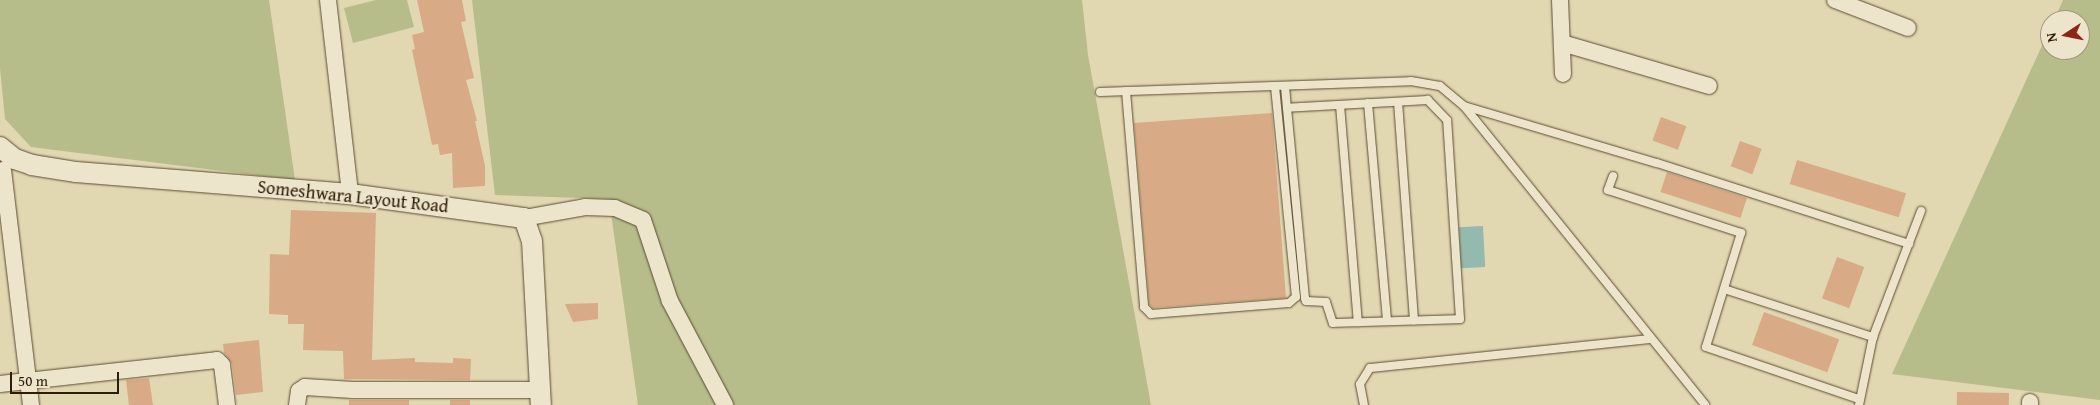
<!DOCTYPE html>
<style>
body{margin:0}
#map{position:relative;width:2100px;height:405px;overflow:hidden;background:#e1d7b1;font-family:"Gentium Book Plus",serif}
div>[style]{position:absolute}
[style*='--x']{left:calc(var(--x)*1px);top:calc(var(--y)*1px);width:calc(var(--w)*1px);rotate:calc(var(--a)*1deg)}
.green>*{inset:0;background:#b6bd8a}
.water>*{inset:0;background:#94b9ae;transform-origin:0 0}
.building>*{inset:0;background:#d8aa85;transform-origin:0 0}
.roads{filter:drop-shadow(0 0 1px #5c4b32) drop-shadow(0 0 1px #5c4b32)}
.service>*{height:8px;margin:-4px;padding:0 4px;transform-origin:4px;border-radius:4px;background:#ece5cc}
.minor>*{height:16px;margin:-8px;padding:0 8px;transform-origin:8px;border-radius:8px;background:#ece5cc}
.tertiary>*{height:20px;margin:-10px;padding:0 10px;transform-origin:10px;border-radius:10px;background:#ece5cc}
span{translate:-50% -50%;white-space:nowrap;text-align:center;line-height:1.15;-webkit-text-stroke:4px #ece5cc;paint-order:stroke}
.street-label{font-size:18px;color:#2f1c08}
.north{position:absolute;left:2040px;top:10px;width:50px;height:50px;box-sizing:border-box;background:#ece5cc;border:1px solid #a0957e;border-radius:50%;rotate:259deg;font-size:14px;font-weight:700;line-height:20px;text-align:center;color:#2f1c08}
.north::after{content:'';display:block;margin:auto;width:18px;height:22px;background:#8f2418;clip-path:polygon(50% 0,100% 100%,50% 72%,0 100%)}
.scale{position:absolute;left:10px;top:372px;width:109px;height:22px;box-sizing:border-box;border:2px solid #2f1c08;border-top:0;padding-left:6px;font-size:15px;line-height:18px;white-space:nowrap;color:#2f1c08;-webkit-text-stroke:4px #ece5cc;paint-order:stroke}
</style>
<div id="map">
<div class="green">
<div style="clip-path:polygon(0 0,269px 0,295px 180px,31px 147px,5px 119px,0 68px)"></div>
<div style="clip-path:polygon(376px 0,407px 0,414px 27px,353px 43px,344px 8px)"></div>
<div style="clip-path:polygon(472px 0,1082px 0,1088px 55px,1151px 405px,638px 405px,609px 199px,495px 195px)"></div>
<div style="clip-path:polygon(2063px 0,2100px 0,2100px 400px,1892px 374px,2050px 28px,2050px 50px,2080px 50px,2080px 20px,2054px 20px)"></div>
</div>
<div class="water">
<div style="left:1483px;top:226px;width:41px;height:24px;rotate:87deg"></div>
</div>
<div class="building">
<div style="clip-path:polygon(417px 0,462px 0,466px 21px,461px 22px,474px 78px,466px 80px,477px 121px,475px 121px,485px 166px,485px 186px,453px 188px,452px 153px,440px 155px,438px 144px,432px 145px,412px 50px,415px 49px,412px 35px,424px 32px)"></div>
<div style="clip-path:polygon(1272px 113px,1286px 298px,1153px 308px,1149px 304px,1134px 123px)"></div>
<div style="left:1661px;top:117px;width:27px;height:25px;rotate:20deg"></div>
<div style="left:1740px;top:141px;width:23px;height:27px;rotate:20deg"></div>
<div style="left:1797px;top:160px;width:114px;height:25px;rotate:17deg"></div>
<div style="left:1667px;top:172px;width:84px;height:21px;rotate:18deg"></div>
<div style="clip-path:polygon(291px 210px,376px 213px,372px 360px,415px 358px,415px 362px,453px 363px,453px 358px,471px 359px,470px 380px,344px 379px,343px 351px,303px 350px,304px 324px,288px 324px,288px 315px,269px 314px,270px 254px,289px 255px)"></div>
<div style="left:1837px;top:257px;width:29px;height:44px;rotate:20deg"></div>
<div style="clip-path:polygon(598px 303px,598px 319px,573px 322px,565px 304px)"></div>
<div style="left:1764px;top:312px;width:80px;height:35px;rotate:20deg"></div>
<div style="clip-path:polygon(259px 340px,263px 392px,236px 395px,232px 364px,224px 353px,223px 344px)"></div>
<div style="clip-path:polygon(149px 378px,153px 405px,129px 405px,126px 380px)"></div>
<div style="left:1957px;top:392px;width:52px;height:13px;rotate:1deg"></div>
<div style="left:349px;top:400px;width:60px;height:5px"></div>
<div style="left:450px;top:400px;width:20px;height:5px"></div>
</div>
<div class="roads">
<div class="service">
<div style="--x:1285;--y:86;--w:22;--a:85"></div>
<div style="--x:1287;--y:108;--w:191;--a:84.6"></div>
<div style="--x:1305;--y:298;--w:3;--a:72"></div>
<div style="--x:1306;--y:301;--w:20;--a:3"></div>
<div style="--x:1326;--y:302;--w:22;--a:72"></div>
<div style="--x:1333;--y:323;--w:127;--a:-1.8"></div>
<div style="--x:1460;--y:319;--w:199;--a:-93.7"></div>
<div style="--x:1447;--y:120;--w:28;--a:-134"></div>
<div style="--x:1428;--y:100;--w:141;--a:176.8"></div>
<div style="--x:1126;--y:91;--w:217;--a:85.2"></div>
<div style="--x:1144;--y:307;--w:10;--a:45"></div>
<div style="--x:1151;--y:314;--w:138;--a:-4.6"></div>
<div style="--x:1289;--y:303;--w:9;--a:-41"></div>
<div style="--x:1296;--y:297;--w:212;--a:-95.7"></div>
<div style="--x:1100;--y:92;--w:311;--a:-2"></div>
<div style="--x:1411;--y:81;--w:29;--a:10"></div>
<div style="--x:1440;--y:86;--w:31;--a:40"></div>
<div style="--x:1464;--y:106;--w:384;--a:51.1"></div>
<div style="--x:1398;--y:102;--w:219;--a:85.8"></div>
<div style="--x:1368;--y:103;--w:218;--a:85"></div>
<div style="--x:1340;--y:105;--w:218;--a:85.3"></div>
<div style="--x:1464;--y:106;--w:201;--a:16.5"></div>
<div style="--x:1657;--y:163;--w:265;--a:17.8"></div>
<div style="--x:1613;--y:176;--w:15;--a:110"></div>
<div style="--x:1608;--y:190;--w:140;--a:17.9"></div>
<div style="--x:1741;--y:233;--w:119;--a:107.1"></div>
<div style="--x:1706;--y:347;--w:162;--a:18.8"></div>
<div style="--x:1724;--y:289;--w:157;--a:17.9"></div>
<div style="--x:1364;--y:405;--w:21;--a:-101"></div>
<div style="--x:1360;--y:384;--w:19;--a:-58"></div>
<div style="--x:1370;--y:368;--w:282;--a:-5.9"></div>
<div style="--x:1859;--y:405;--w:69;--a:-78.4"></div>
<div style="--x:1873;--y:337;--w:135;--a:-69.1"></div>
</div>
<div class="minor">
<div style="--x:328;--y:0;--w:195;--a:83.5"></div>
<div style="--x:1560;--y:0;--w:74;--a:87.7"></div>
<div style="--x:1835;--y:0;--w:78;--a:21"></div>
<div style="--x:1562;--y:43;--w:153;--a:16.3"></div>
<div style="--x:3;--y:170;--w:237;--a:83.2"></div>
<div style="--x:524;--y:218;--w:62;--a:-10.2"></div>
<div style="--x:585;--y:207;--w:30;--a:2"></div>
<div style="--x:615;--y:208;--w:30;--a:23"></div>
<div style="--x:643;--y:220;--w:85;--a:71.6"></div>
<div style="--x:670;--y:301;--w:118;--a:62.1"></div>
<div style="--x:0;--y:384;--w:218;--a:-6.3"></div>
<div style="--x:217;--y:360;--w:7;--a:45"></div>
<div style="--x:222;--y:365;--w:40;--a:82.9"></div>
<div style="--x:297;--y:405;--w:14;--a:-82"></div>
<div style="--x:299;--y:391;--w:7;--a:-34"></div>
<div style="--x:305;--y:387;--w:48;--a:3.6"></div>
<div style="--x:353;--y:390;--w:187;--a:0"></div>
<div style="--x:2030;--y:405;--w:3;--a:-90"></div>
</div>
<div class="tertiary">
<div style="--x:0;--y:147;--w:19;--a:39"></div>
<div style="--x:15;--y:159;--w:18;--a:19"></div>
<div style="--x:32;--y:165;--w:45;--a:9"></div>
<div style="--x:76;--y:172;--w:275;--a:4.6"></div>
<div style="--x:350;--y:194;--w:176;--a:7.9"></div>
<div style="--x:524;--y:218;--w:24;--a:71"></div>
<div style="--x:532;--y:241;--w:164;--a:86.9"></div>
</div>
</div>
<div class="street-label">
<span style="left:353px;top:197px;rotate:6deg">Someshwara Layout Road</span>
</div>
<div class="north">N</div>
<div class="scale">50 m</div>
</div>
